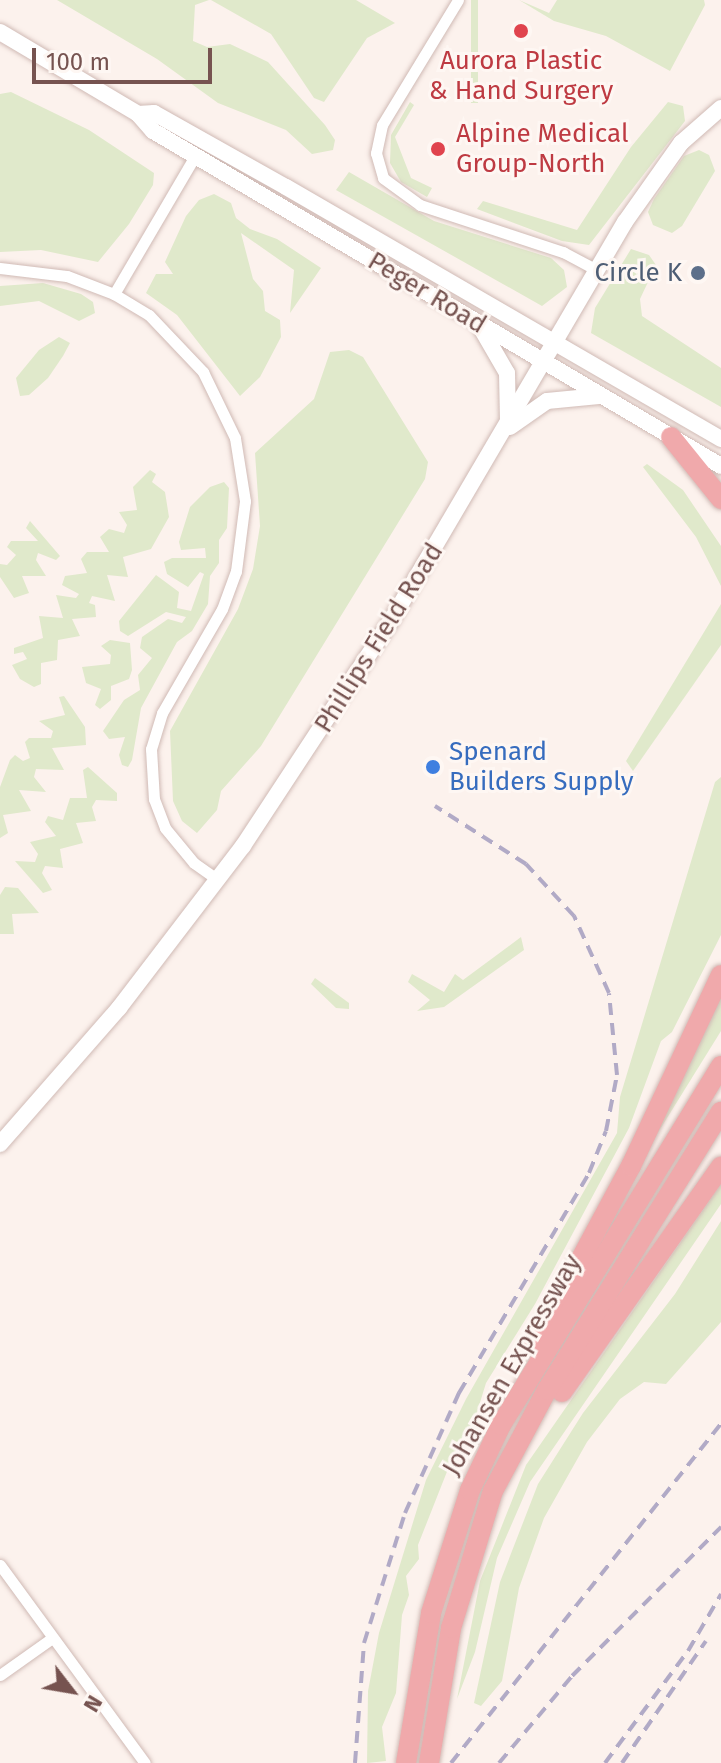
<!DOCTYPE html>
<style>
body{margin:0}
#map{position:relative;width:721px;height:1763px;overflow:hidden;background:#fcf2ed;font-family:"Fira Sans",sans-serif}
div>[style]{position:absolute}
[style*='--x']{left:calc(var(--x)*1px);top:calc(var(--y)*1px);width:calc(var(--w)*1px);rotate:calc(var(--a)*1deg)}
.green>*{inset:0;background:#e0e9cb;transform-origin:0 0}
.roads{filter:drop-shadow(0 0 2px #d0bab5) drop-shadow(0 0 2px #d0bab5)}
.street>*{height:11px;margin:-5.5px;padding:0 5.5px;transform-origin:5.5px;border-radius:5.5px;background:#fff}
.secondary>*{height:16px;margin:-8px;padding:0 8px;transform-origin:8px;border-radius:8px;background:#fff}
.highway>*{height:20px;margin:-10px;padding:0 10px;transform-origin:10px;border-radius:10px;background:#f0a9ab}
.rail>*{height:4px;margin-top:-2px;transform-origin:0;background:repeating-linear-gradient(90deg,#b1aac6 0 12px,transparent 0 20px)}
.dots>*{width:22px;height:22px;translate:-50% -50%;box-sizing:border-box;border:4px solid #fef7f3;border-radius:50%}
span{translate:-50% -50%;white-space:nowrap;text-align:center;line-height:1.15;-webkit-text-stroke:6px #fef7f3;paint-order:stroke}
.health-label{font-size:26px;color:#be3a42}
.left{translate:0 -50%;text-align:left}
.service-label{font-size:26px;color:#4e5e75}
.right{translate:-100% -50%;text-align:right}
.street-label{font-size:26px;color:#765350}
.shop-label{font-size:26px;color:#366cbe}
.north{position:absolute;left:32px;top:1651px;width:80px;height:80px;-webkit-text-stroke:6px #fef7f3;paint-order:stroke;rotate:121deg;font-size:22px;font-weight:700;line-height:32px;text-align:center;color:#765350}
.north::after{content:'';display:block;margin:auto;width:28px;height:36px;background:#765350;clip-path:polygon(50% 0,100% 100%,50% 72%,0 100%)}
.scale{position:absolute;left:32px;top:48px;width:180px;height:36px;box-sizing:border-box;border:4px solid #765350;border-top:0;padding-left:10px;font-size:24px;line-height:28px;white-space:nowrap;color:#765350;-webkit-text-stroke:6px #fef7f3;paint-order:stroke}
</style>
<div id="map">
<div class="green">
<div style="clip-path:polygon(57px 0,209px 0,195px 5px,193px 41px,207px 47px,230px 44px,268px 62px,325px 125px,335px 140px,333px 150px,312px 154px,286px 130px,218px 103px,157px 59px)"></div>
<div style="clip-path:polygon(211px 0,356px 0,395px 23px,367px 38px,324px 102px,314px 98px,271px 34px)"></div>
<div style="left:471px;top:0;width:7px;height:103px"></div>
<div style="clip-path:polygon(519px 0,549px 13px,557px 0,704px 0,705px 5px,670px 71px,606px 36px,554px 21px)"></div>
<div style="clip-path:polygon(11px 92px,89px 130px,154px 173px,153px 185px,129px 224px,98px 262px,41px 250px,0 252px,0 94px)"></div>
<div style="clip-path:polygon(410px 102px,414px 105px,395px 137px,411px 178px,432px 188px,427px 197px,401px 182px,390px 163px,391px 135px)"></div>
<div style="clip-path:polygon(668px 102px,683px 106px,685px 121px,589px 245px,562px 241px,477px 209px,483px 201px,577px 230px,631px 147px)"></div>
<div style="clip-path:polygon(699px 150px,709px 155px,715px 171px,682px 226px,672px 233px,653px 225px,648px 212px,654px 199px,684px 156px)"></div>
<div style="clip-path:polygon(349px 172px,434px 221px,551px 258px,564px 270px,567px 287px,542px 306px,336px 190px)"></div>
<div style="clip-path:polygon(214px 194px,231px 203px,236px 218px,250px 229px,277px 239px,321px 268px,290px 313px,294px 270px,241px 233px,253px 279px,263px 291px,265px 311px,280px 320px,281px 337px,260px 377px,240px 396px,177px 315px,146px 293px,156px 274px,173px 274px,165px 262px,186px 216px,199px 200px)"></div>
<div style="clip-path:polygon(631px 249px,649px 255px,656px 265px,640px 299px,642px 316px,721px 368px,721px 407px,591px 333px,595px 308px)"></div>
<div style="clip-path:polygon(43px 283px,81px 294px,93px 302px,95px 313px,79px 321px,39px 301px,0 306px,0 286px)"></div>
<div style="clip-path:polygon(59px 337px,70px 343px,63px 356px,48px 378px,29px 395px,20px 396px,16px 378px,39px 350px)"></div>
<div style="clip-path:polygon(330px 352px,349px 350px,363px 357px,428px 462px,425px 479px,261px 746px,221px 791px,217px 810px,197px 833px,182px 821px,173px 801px,170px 731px,238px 609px,253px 569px,260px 526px,255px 453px,314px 399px)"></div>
<div style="clip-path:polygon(647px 464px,683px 490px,721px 546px,721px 586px,696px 537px,643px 467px)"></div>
<div style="clip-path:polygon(150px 470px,156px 474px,152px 482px,165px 492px,169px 517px,151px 549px,123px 557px,128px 577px,107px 575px,115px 601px,92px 596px,89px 603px,95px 605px,96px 617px,72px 619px,80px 636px,58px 640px,57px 660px,41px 663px,41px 684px,34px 687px,20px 679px,12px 665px,27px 659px,23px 652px,14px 654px,14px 648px,43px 638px,39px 616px,63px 618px,56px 595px,76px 598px,79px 594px,62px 585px,65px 576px,87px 573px,81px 559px,87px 552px,109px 552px,100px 537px,109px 529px,124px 533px,127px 525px,119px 512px,137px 510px,133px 487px)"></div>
<div style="clip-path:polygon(224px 482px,229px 488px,227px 528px,219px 540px,219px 563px,210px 576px,208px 604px,192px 631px,177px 642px,141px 708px,132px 760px,128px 767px,122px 765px,119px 755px,125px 737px,109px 739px,103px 731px,124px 700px,140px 690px,138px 675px,152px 658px,140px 648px,142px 637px,168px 619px,182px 623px,186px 617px,166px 612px,128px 636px,120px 631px,119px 621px,156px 575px,179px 592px,177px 608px,191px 611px,204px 574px,200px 572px,188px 587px,167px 574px,164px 562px,172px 558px,206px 558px,205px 548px,181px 550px,179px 542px,190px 507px,210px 487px)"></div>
<div style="clip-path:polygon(30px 521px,60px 556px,56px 560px,38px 553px,36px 560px,46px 576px,22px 576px,29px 593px,14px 598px,0 577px,0 564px,7px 565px,16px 555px,7px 547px,11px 541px,38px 541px,26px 528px)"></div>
<div style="clip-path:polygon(721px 604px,721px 645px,633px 771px,626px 761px)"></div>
<div style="clip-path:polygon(110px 640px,130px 643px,132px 670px,129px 679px,111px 686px,111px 700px,100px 709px,95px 705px,101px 689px,86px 683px,82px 667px,110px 664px,111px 655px,101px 646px)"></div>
<div style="clip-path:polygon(64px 696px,85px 727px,86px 745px,52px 748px,64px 770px,36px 769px,34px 777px,46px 792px,19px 790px,31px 811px,3px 815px,8px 833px,0 838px,0 787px,10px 760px,15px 755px,23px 761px,30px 758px,25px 742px,29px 738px,51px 738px,53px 731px,39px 721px,65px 715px,59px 697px)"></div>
<div style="clip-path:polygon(88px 767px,117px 793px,117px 801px,96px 800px,92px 807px,96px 821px,76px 823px,83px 843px,60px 849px,63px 868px,45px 866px,42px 873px,52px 890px,43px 893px,15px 861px,35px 862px,38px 854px,30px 842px,56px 836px,45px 822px,48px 816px,63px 820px,70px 798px,87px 798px,83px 770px)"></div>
<div style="clip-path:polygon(721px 777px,721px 935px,672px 1032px,661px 1041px,629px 1128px,535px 1304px,486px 1383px,474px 1422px,450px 1464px,418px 1545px,419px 1559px,406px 1576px,409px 1595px,402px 1615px,396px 1693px,382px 1727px,386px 1761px,367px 1763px,368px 1691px,379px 1633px,426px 1480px,466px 1399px,617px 1133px,620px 1097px,715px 782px)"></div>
<div style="clip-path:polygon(5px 887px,18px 888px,39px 913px,12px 914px,14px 934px,0 934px,0 895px)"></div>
<div style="clip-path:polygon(521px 937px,524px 950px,444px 1007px,417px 1011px,430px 1000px,408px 982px,412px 974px,444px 992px,455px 974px,463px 980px)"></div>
<div style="clip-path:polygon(315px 978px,349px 1003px,349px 1009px,336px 1008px,311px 984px)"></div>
<div style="clip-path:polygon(721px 997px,721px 1031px,654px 1139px)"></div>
<div style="clip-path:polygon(721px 1184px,721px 1204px,530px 1482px,497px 1558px,475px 1652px,457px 1699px,480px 1581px,526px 1465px)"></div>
<div style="clip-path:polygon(721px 1221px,721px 1322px,666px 1384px,644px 1382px,620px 1399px,587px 1442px,544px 1518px,519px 1588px,502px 1681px,481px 1706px,474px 1703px,500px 1582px,538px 1484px,583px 1413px,675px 1294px)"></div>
</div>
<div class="roads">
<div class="street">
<div style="--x:458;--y:0;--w:146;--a:121.3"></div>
<div style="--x:382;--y:125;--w:29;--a:102"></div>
<div style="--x:376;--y:153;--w:26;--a:74"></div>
<div style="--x:383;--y:178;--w:46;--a:36.1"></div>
<div style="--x:420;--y:205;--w:151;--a:18.2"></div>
<div style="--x:563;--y:252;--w:38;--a:28"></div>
<div style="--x:0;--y:268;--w:67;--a:6.8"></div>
<div style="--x:67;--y:276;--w:50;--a:21"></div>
<div style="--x:114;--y:294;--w:41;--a:31"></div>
<div style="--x:149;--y:315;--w:79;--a:46.5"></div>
<div style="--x:203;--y:372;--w:73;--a:64.1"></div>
<div style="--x:235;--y:438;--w:64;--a:81"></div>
<div style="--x:245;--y:501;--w:71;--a:97.3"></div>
<div style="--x:236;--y:571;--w:40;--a:110.2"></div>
<div style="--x:222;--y:609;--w:120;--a:120"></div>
<div style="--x:162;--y:713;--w:38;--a:107"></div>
<div style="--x:151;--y:749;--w:50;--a:86.6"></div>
<div style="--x:154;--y:799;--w:31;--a:69"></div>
<div style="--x:165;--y:828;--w:45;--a:50.4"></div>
<div style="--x:194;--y:863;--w:29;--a:35"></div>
<div style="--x:114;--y:294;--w:160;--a:-59.6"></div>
<div style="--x:0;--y:1565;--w:245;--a:53.8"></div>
<div style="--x:0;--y:1675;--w:64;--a:-35.4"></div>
</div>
<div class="secondary">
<div style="--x:0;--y:32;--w:161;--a:30.7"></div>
<div style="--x:138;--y:114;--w:23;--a:49"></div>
<div style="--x:153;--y:131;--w:659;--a:30.53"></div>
<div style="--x:138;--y:114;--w:16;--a:-4"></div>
<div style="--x:154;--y:113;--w:151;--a:29.3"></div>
<div style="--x:286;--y:187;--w:503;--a:30.08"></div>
<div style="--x:478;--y:323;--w:58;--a:59.9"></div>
<div style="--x:507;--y:373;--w:47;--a:88.8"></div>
<div style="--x:510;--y:427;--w:45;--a:-35.1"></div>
<div style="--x:547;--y:401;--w:52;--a:-5.5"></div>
<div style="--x:0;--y:1144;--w:181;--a:-48.8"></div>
<div style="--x:119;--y:1008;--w:204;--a:-52.6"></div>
<div style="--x:243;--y:846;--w:272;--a:-56.7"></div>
<div style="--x:392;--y:619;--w:460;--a:-59.6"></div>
<div style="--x:625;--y:222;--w:97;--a:-54.7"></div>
<div style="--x:681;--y:143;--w:53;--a:-41.2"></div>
</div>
<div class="highway">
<div style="--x:671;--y:437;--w:80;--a:51.1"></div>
<div style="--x:534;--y:1346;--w:204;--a:-61.7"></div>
<div style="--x:631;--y:1166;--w:211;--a:-64.8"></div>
<div style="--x:562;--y:1392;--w:276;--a:-54.8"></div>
<div style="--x:406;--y:1763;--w:152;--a:-80.5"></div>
<div style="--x:431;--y:1613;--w:129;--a:-72.4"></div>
<div style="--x:470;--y:1490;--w:72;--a:-64.5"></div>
<div style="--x:501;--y:1425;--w:421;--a:-58.5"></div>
<div style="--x:429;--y:1763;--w:137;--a:-80.7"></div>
<div style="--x:451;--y:1628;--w:143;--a:-73"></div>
<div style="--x:493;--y:1491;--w:115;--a:-61.9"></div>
<div style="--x:547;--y:1390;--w:328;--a:-58"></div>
</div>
</div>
<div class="rail">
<div style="--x:355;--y:1763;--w:120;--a:-85.7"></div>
<div style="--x:364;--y:1643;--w:136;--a:-72.5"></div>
<div style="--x:405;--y:1513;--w:132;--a:-65.8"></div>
<div style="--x:459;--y:1393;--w:256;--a:-59.4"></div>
<div style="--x:589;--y:1173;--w:45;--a:-68"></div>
<div style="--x:606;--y:1131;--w:57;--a:-78.9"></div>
<div style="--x:617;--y:1075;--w:82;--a:-95.6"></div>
<div style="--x:609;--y:993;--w:85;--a:-114.4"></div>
<div style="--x:574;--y:916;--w:71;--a:-132.7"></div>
<div style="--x:526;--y:864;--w:108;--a:-147.5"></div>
<div style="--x:451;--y:1763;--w:433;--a:-51.5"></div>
<div style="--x:499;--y:1763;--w:114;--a:-50"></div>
<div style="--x:572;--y:1676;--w:211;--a:-45"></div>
<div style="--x:605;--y:1763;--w:139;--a:-53.5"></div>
<div style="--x:688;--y:1651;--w:66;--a:-59.9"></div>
<div style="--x:622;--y:1763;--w:148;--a:-55.5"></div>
</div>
<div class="dots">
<div style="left:521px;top:31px;background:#e0444e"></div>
<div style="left:438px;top:149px;background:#e0444e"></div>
<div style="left:698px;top:273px;background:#5c6f8a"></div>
<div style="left:433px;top:767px;background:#3f7fe0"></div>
</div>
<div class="health-label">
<span style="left:521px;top:76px">Aurora Plastic<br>&amp; Hand Surgery</span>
<span class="left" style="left:456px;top:149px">Alpine Medical<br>Group-North</span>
</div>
<div class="service-label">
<span class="right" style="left:682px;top:273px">Circle K</span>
</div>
<div class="street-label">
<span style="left:427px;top:293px;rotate:31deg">Peger Road</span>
<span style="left:379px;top:638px;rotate:-58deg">Phillips Field Road</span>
<span style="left:512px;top:1365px;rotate:-60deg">Johansen Expressway</span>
</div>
<div class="shop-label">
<span class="left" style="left:449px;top:767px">Spenard<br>Builders Supply</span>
</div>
<div class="north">N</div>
<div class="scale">100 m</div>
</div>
